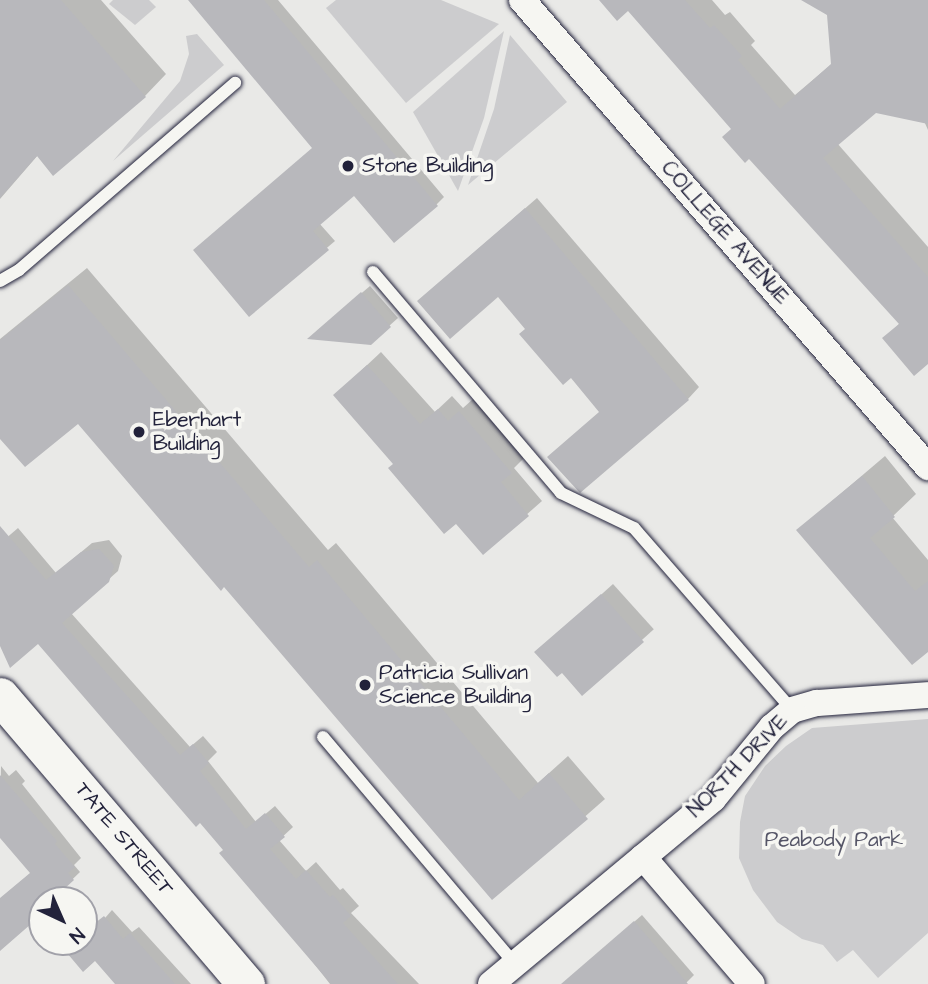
<!DOCTYPE html>
<style>
body{margin:0}
#map{position:relative;width:928px;height:984px;overflow:hidden;background:#e9e9e7;font-family:"Architects Daughter",sans-serif}
div>[style]{position:absolute}
[style*='--x']{left:calc(var(--x)*1px);top:calc(var(--y)*1px);width:calc(var(--w)*1px);rotate:calc(var(--a)*1deg)}
.green>*{inset:0;background:#ccccce}
.shadow>*{inset:0;background:#0003;transform-origin:0 0}
.building>*{inset:0;background:#b8b8bc}
.roads{filter:drop-shadow(0 0 2px #22223b) drop-shadow(0 0 2px #22223b)}
.lane>*{height:12px;margin:-6px;padding:0 6px;transform-origin:6px;border-radius:6px;background:#f6f6f2}
.street>*{height:26px;margin:-13px;padding:0 13px;transform-origin:13px;border-radius:13px;background:#f6f6f2}
.secondary>*{height:37px;margin:-18.5px;padding:0 18.5px;transform-origin:18.5px;border-radius:18.5px;background:#f6f6f2}
.dots>*{width:19px;height:19px;translate:-50% -50%;box-sizing:border-box;border:4px solid #f6f6f2;border-radius:50%}
span{translate:-50% -50%;white-space:nowrap;text-align:center;line-height:1.15;-webkit-text-stroke:7px #f6f6f2;paint-order:stroke}
.poi-label{font-size:21px;color:#22223b}
.left{translate:0 -50%;text-align:left}
.street-label{font-size:21px;color:#22223b}
.park-label{font-size:21px;color:#555567}
.north{position:absolute;left:28px;top:886px;width:70px;height:70px;box-sizing:border-box;background:#f6f6f2;border:2px solid #a1a1a9;border-radius:50%;rotate:136deg;font-size:19px;font-weight:700;line-height:28px;text-align:center;color:#22223b}
.north::after{content:'';display:block;margin:auto;width:24px;height:32px;background:#22223b;clip-path:polygon(50% 0,100% 100%,50% 72%,0 100%)}
</style>
<div id="map">
<div class="green">
<div style="clip-path:polygon(113px 0,149px 0,156px 7px,135px 25px,109px 4px)"></div>
<div style="clip-path:polygon(336px 0,441px 0,499px 24px,406px 103px,326px 8px)"></div>
<div style="clip-path:polygon(504px 31px,484px 118px,458px 191px,413px 112px)"></div>
<div style="clip-path:polygon(197px 34px,224px 65px,113px 161px,180px 81px,189px 54px,186px 36px)"></div>
<div style="clip-path:polygon(510px 35px,567px 102px,468px 185px,494px 109px)"></div>
<div style="clip-path:polygon(928px 719px,928px 933px,878px 978px,853px 950px,837px 962px,823px 945px,802px 939px,777px 922px,753px 890px,739px 858px,740px 822px,745px 796px,765px 766px,786px 746px,812px 728px)"></div>
</div>
<div class="shadow">
<div style="clip-path:polygon(0 0,101px 0,166px 74px,145px 96px,38px 155px,0 199px)"></div>
<div style="clip-path:polygon(190px 0,278px 0,444px 197px,436px 205px,354px 194px,319px 223px,335px 241px,249px 314px,314px 148px)"></div>
<div style="clip-path:polygon(601px 0,712px 0,725px 15px,730px 12px,755px 41px,751px 45px,795px 95px,833px 63px,829px 14px,805px 0,928px 0,928px 130px,924px 121px,876px 111px,837px 143px,928px 247px,928px 362px,885px 338px,900px 323px,629px 9px)"></div>
<div style="clip-path:polygon(537px 198px,699px 387px,688px 399px,601px 411px,498px 295px,431px 290px)"></div>
<div style="clip-path:polygon(87px 268px,328px 550px,336px 543px,538px 783px,568px 756px,605px 799px,492px 898px,225px 585px,78px 421px,0 437px,0 339px)"></div>
<div style="clip-path:polygon(370px 286px,398px 318px,370px 343px,317px 331px)"></div>
<div style="clip-path:polygon(381px 352px,435px 412px,452px 396px,463px 408px,473px 399px,524px 458px,514px 468px,542px 501px,483px 553px,456px 522px,395px 464px,349px 382px)"></div>
<div style="clip-path:polygon(885px 456px,916px 494px,892px 517px,928px 560px,928px 649px,798px 530px)"></div>
<div style="clip-path:polygon(18px 528px,56px 573px,92px 543px,109px 540px,122px 556px,118px 571px,71px 613px,190px 747px,203px 736px,217px 752px,208px 761px,256px 822px,275px 806px,293px 827px,279px 840px,306px 871px,316px 862px,340px 890px,343px 888px,359px 906px,351px 913px,419px 984px,330px 984px,225px 849px,38px 642px,0 642px,0 535px,4px 540px)"></div>
<div style="left:613px;top:584px;width:61px;height:86px;rotate:48deg"></div>
<div style="clip-path:polygon(1px 766px,9px 776px,16px 770px,25px 781px,22px 784px,81px 858px,74px 865px,80px 872px,51px 900px,42px 900px,42px 908px,0 948px,0 899px,32px 872px,0 835px)"></div>
<div style="clip-path:polygon(112px 910px,132px 932px,139px 927px,191px 984px,119px 984px,81px 942px,84px 942px)"></div>
<div style="clip-path:polygon(642px 915px,694px 975px,685px 984px,563px 984px)"></div>
</div>
<div class="building">
<div style="clip-path:polygon(0 0,61px 0,146px 97px,53px 176px,37px 156px,0 198px)"></div>
<div style="clip-path:polygon(188px 0,264px 0,438px 206px,394px 243px,354px 196px,313px 231px,329px 250px,249px 317px,193px 250px,312px 148px)"></div>
<div style="clip-path:polygon(599px 0,685px 0,710px 28px,714px 25px,742px 56px,738px 60px,780px 109px,831px 64px,827px 15px,801px 0,928px 0,928px 124px,876px 113px,823px 158px,928px 277px,928px 364px,914px 376px,882px 338px,899px 324px,749px 159px,745px 163px,722px 137px,731px 129px,628px 11px,617px 21px)"></div>
<div style="clip-path:polygon(525px 208px,689px 400px,580px 493px,547px 457px,599px 412px,571px 378px,563px 385px,519px 334px,525px 329px,498px 297px,450px 339px,417px 301px)"></div>
<div style="clip-path:polygon(68px 285px,309px 567px,317px 560px,519px 800px,549px 773px,588px 819px,492px 900px,224px 587px,221px 591px,78px 424px,25px 467px,0 439px,0 340px)"></div>
<div style="clip-path:polygon(361px 292px,391px 327px,371px 345px,307px 339px)"></div>
<div style="clip-path:polygon(367px 365px,420px 424px,438px 409px,448px 421px,459px 411px,512px 473px,501px 482px,529px 516px,483px 555px,456px 524px,444px 534px,388px 468px,393px 464px,333px 395px)"></div>
<div style="clip-path:polygon(862px 476px,895px 517px,870px 538px,915px 591px,928px 581px,928px 652px,912px 665px,796px 530px)"></div>
<div style="clip-path:polygon(0 526px,46px 580px,81px 552px,99px 549px,111px 562px,114px 566px,109px 582px,62px 623px,180px 755px,193px 744px,209px 763px,200px 771px,246px 829px,265px 813px,285px 837px,270px 849px,296px 879px,306px 870px,330px 897px,333px 895px,351px 916px,343px 923px,398px 984px,331px 984px,219px 853px,223px 850px,200px 823px,196px 827px,38px 644px,10px 668px,0 646px)"></div>
<div style="clip-path:polygon(601px 594px,644px 642px,582px 696px,562px 673px,557px 677px,534px 652px)"></div>
<div style="clip-path:polygon(0 775px,57px 841px,55px 844px,75px 867px,68px 873px,74px 880px,52px 900px,42px 900px,42px 908px,36px 914px,39px 917px,0 951px,0 898px,30px 873px,0 838px)"></div>
<div style="clip-path:polygon(104px 916px,123px 939px,130px 933px,175px 984px,115px 984px,95px 961px,83px 972px,67px 953px,79px 942px,84px 942px,84px 938px,93px 930px,90px 927px)"></div>
<div style="clip-path:polygon(634px 921px,688px 984px,561px 984px)"></div>
</div>
<div class="roads">
<div class="lane">
<div style="--x:373;--y:272;--w:290;--a:49.6"></div>
<div style="--x:561;--y:493;--w:81;--a:25.6"></div>
<div style="--x:634;--y:528;--w:241;--a:49"></div>
<div style="--x:0;--y:281;--w:22;--a:-30"></div>
<div style="--x:19;--y:270;--w:286;--a:-40.9"></div>
<div style="--x:323;--y:737;--w:297;--a:49.8"></div>
</div>
<div class="street">
<div style="--x:522;--y:0;--w:619;--a:49"></div>
<div style="--x:643;--y:857;--w:167;--a:49.4"></div>
<div style="--x:491;--y:984;--w:289;--a:-39.8"></div>
<div style="--x:713;--y:799;--w:93;--a:-50.7"></div>
<div style="--x:772;--y:727;--w:26;--a:-40"></div>
<div style="--x:792;--y:710;--w:26;--a:-16"></div>
<div style="--x:817;--y:703;--w:111;--a:-4.1"></div>
</div>
<div class="secondary">
<div style="--x:0;--y:696;--w:379;--a:49.5"></div>
</div>
</div>
<div class="dots">
<div style="left:348px;top:166px;background:#22223b"></div>
<div style="left:139px;top:432px;background:#22223b"></div>
<div style="left:365px;top:685px;background:#22223b"></div>
</div>
<div class="poi-label">
<span class="left" style="left:362px;top:166px">Stone Building</span>
<span class="left" style="left:153px;top:432px">Eberhart<br>Building</span>
<span class="left" style="left:379px;top:685px">Patricia Sullivan<br>Science Building</span>
</div>
<div class="street-label">
<span style="left:725px;top:233px;rotate:49deg">COLLEGE AVENUE</span>
<span style="left:738px;top:766px;rotate:-46deg">NORTH DRIVE</span>
<span style="left:124px;top:839px;rotate:50deg">TATE STREET</span>
</div>
<div class="park-label">
<span style="left:834px;top:840px">Peabody Park</span>
</div>
<div class="north">N</div>
</div>
